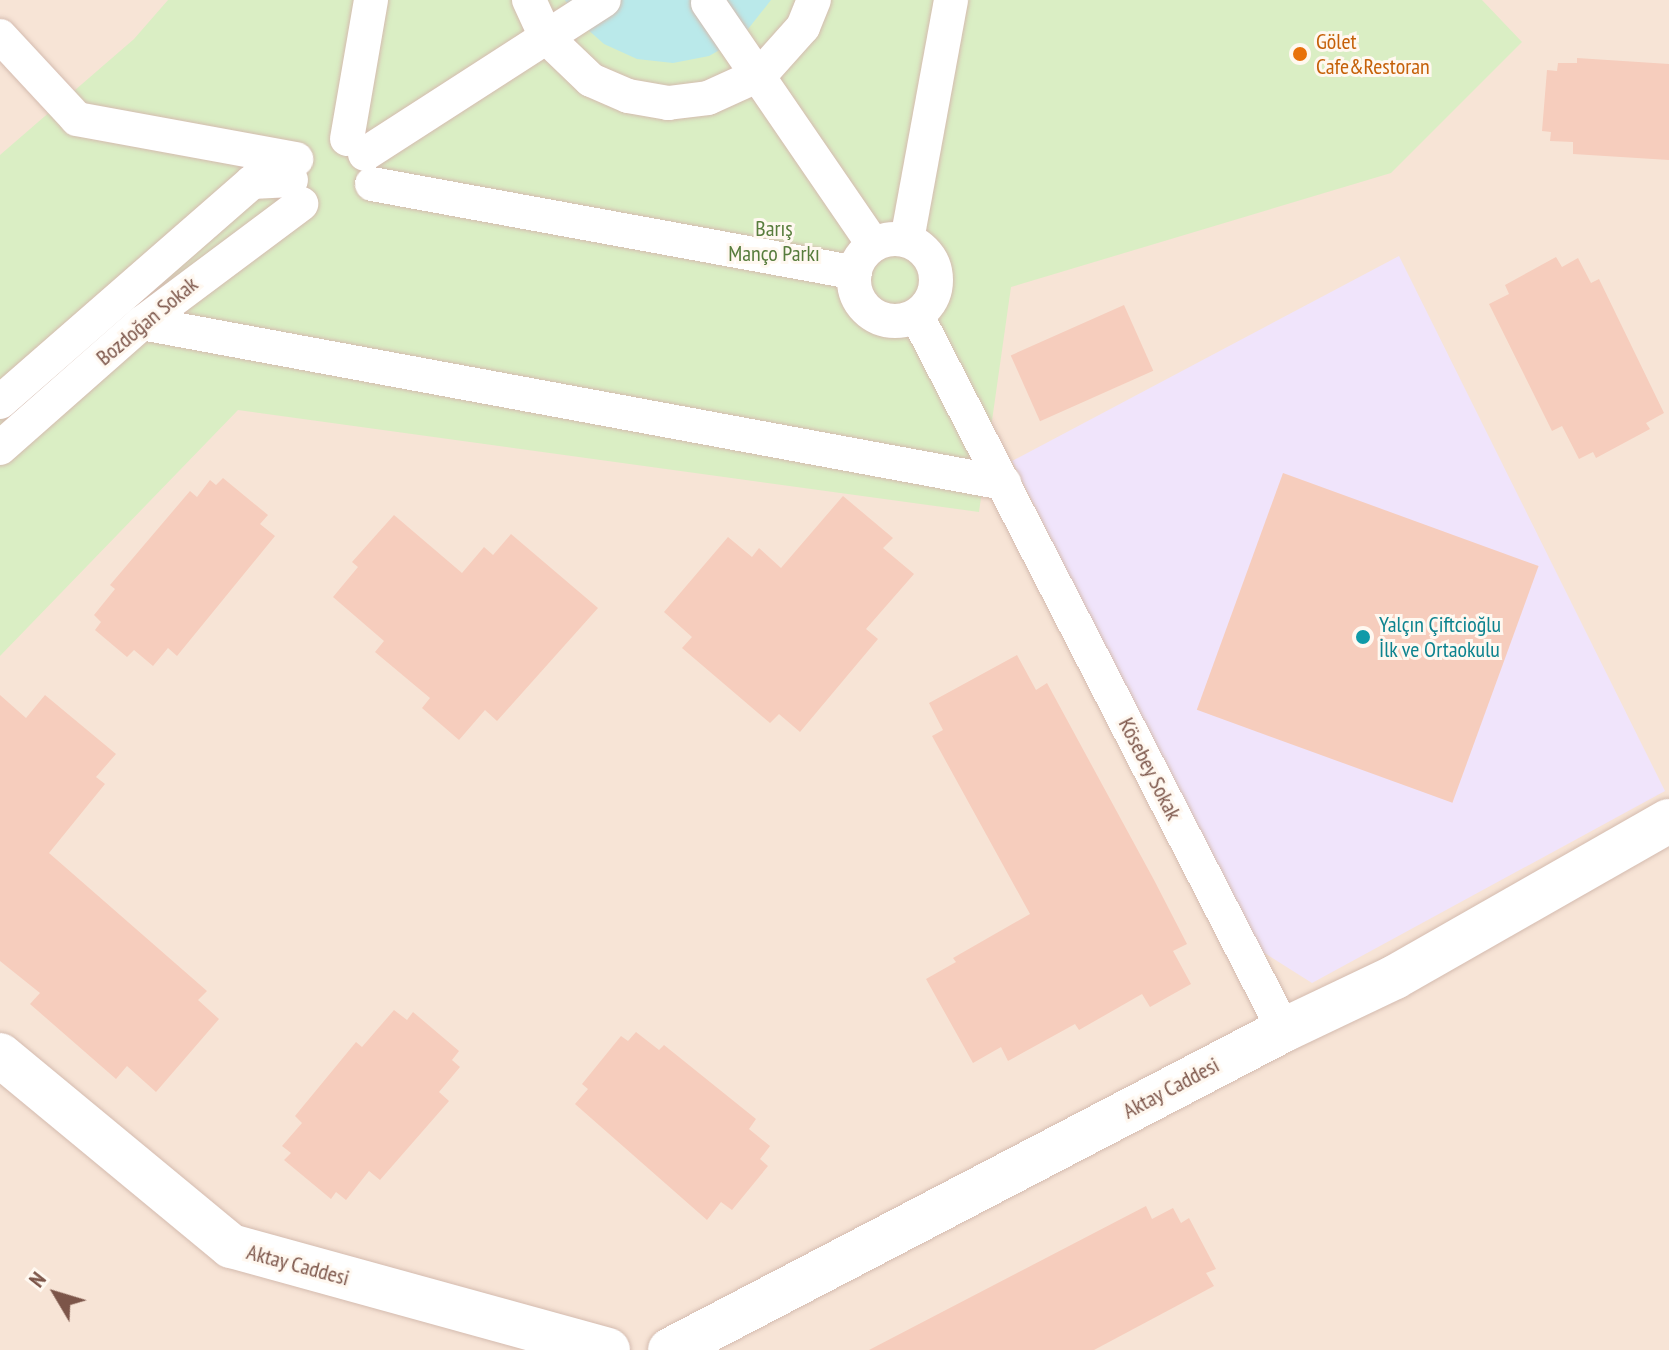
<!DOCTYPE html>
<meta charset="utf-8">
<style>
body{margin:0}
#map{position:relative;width:1669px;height:1350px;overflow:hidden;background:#fef3e8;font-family:"PT Sans Narrow",sans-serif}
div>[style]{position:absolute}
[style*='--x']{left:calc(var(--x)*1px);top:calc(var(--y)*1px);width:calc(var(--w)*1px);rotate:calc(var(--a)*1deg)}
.residential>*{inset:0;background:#f7e4d6;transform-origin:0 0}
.education>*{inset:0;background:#f0e4fb}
.green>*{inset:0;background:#daeec4}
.water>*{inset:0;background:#bae9ea}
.building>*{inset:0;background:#f6cdbd;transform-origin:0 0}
.roads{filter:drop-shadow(0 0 2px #d4bbaf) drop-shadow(0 0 2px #d4bbaf)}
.pedestrian>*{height:34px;margin:-17px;padding:0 17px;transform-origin:17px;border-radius:17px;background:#fff}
.pedestrian>.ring{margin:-17px;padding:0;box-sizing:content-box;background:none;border:34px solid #fff;border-radius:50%}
.secondary>*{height:44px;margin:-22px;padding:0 22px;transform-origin:22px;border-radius:22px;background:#fff}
.dots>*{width:22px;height:22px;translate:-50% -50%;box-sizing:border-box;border:4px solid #fff8f0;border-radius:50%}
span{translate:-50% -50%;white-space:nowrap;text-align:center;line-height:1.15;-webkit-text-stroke:6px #fff8f0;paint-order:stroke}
.food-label{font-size:22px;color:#c56008}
.left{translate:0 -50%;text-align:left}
.park-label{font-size:22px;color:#577c3c}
.street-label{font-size:22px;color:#7c5549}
.culture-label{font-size:22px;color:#0d838f}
.north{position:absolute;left:16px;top:1254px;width:80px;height:80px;-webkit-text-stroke:6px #fff8f0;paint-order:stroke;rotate:308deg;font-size:22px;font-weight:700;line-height:32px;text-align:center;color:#7c5549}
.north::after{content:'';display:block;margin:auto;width:28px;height:36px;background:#7c5549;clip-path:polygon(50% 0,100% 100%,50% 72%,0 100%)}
</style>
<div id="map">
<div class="residential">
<div style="left:0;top:0;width:1669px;height:1350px"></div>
</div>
<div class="education">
<div style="clip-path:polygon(1399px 256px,1665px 791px,1312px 983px,1255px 947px,1012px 461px)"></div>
</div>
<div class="green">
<div style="clip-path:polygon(168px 0,1482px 0,1522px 42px,1391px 173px,1011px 287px,979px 512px,238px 410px,0 656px,0 155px,134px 39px)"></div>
</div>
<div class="water">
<div style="clip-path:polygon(565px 0,771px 0,741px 38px,709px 56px,673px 63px,637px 59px,604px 44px,577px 20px)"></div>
</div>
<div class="building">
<div style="clip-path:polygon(1577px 58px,1669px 64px,1669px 160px,1573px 154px,1573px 142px,1550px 141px,1551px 132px,1542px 131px,1547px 70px,1557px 71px,1558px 63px,1577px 63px)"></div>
<div style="clip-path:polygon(1556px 257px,1562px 267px,1578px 258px,1591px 283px,1599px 279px,1664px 413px,1646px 423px,1650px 429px,1596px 458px,1593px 452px,1579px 459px,1562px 426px,1552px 431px,1489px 304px,1509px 294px,1505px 285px)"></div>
<div style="left:1124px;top:305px;width:72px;height:124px;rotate:66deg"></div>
<div style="left:1283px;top:473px;width:272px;height:252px;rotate:20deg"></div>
<div style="clip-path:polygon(223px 478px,268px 515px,260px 524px,275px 536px,177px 656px,168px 648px,153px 666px,134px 650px,127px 657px,95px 630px,101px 622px,94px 615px,115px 589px,110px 585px,190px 491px,197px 497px,210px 480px,216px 485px)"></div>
<div style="clip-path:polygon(843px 496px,893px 538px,883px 548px,914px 574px,866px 629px,878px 639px,800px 732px,779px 714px,770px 723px,682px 648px,692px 637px,664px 612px,728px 537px,752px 557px,759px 548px,781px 568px)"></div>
<div style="clip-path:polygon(394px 515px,462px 573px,484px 547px,493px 555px,511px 534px,598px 608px,497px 721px,485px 710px,459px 740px,422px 708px,430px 698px,375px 652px,384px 641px,333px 597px,358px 567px,352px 562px)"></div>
<div style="clip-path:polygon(1017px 655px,1036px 690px,1047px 683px,1154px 880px,1187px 944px,1173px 951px,1191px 984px,1150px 1007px,1142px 994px,1079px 1030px,1075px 1024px,1008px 1061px,1001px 1047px,973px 1063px,926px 979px,956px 962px,953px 958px,1030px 914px,932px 736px,943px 730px,929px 703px)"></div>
<div style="clip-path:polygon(0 695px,26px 718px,45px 695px,116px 754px,96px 777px,105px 784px,49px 853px,207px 991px,198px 1000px,219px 1019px,156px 1092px,127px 1066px,116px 1079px,30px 1004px,40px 993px,0 961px)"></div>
<div style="clip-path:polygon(394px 1010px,407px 1020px,413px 1012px,459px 1051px,452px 1060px,460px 1067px,439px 1092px,449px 1101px,380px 1180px,369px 1171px,346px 1200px,336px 1192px,331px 1199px,284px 1160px,291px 1153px,282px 1146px,302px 1123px,295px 1116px,356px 1042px,362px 1047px)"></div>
<div style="clip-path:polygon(636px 1032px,659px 1050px,664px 1045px,756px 1119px,749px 1129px,770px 1146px,760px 1159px,768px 1166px,732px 1210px,721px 1202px,707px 1220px,575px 1104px,588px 1089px,582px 1084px,621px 1036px,628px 1041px)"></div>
<div style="clip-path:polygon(1146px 1206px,1152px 1219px,1173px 1208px,1181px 1223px,1189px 1218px,1216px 1269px,1206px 1273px,1214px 1286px,1094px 1350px,869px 1350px)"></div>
</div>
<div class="roads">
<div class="pedestrian">
<div style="--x:529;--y:0;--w:41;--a:65.3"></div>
<div style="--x:546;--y:37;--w:62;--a:43.7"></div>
<div style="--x:591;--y:80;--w:40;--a:23.4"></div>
<div style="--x:628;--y:96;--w:41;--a:9.9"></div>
<div style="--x:668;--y:103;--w:40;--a:-7.1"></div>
<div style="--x:708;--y:98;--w:58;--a:-24.4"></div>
<div style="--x:761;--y:74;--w:63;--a:-48.2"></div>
<div style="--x:803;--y:27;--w:29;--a:-68"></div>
<div style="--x:708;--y:3;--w:293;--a:55.6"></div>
<div style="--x:0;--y:36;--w:113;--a:47.1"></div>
<div style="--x:77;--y:119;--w:223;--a:10.4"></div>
<div style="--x:347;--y:139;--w:141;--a:-80.2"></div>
<div style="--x:365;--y:154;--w:284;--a:-32.8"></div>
<div style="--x:372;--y:184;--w:491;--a:10.4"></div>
<div class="ring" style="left:854px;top:239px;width:48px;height:48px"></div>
<div style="--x:907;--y:240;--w:244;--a:-79.6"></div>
<div style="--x:917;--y:316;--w:803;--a:62.8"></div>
<div style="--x:142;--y:323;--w:877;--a:10.52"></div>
<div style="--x:0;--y:402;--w:335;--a:-41.1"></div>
<div style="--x:252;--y:182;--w:39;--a:-3"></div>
<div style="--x:0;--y:448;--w:189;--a:-41.4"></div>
<div style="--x:142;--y:323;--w:199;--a:-36.8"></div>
</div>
<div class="secondary">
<div style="--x:0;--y:1055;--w:300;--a:39.6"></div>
<div style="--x:231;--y:1246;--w:391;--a:15.4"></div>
<div style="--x:670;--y:1350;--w:692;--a:-27.53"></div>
<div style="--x:1284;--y:1030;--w:123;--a:-25.5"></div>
<div style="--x:1395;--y:977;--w:315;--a:-29.7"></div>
</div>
</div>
<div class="dots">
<div style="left:1300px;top:54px;background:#e8710a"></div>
<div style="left:1363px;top:637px;background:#0f9aa8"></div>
</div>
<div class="food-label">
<span class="left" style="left:1316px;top:54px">Gölet<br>Cafe&amp;Restoran</span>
</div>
<div class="park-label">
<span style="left:774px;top:241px">Barış<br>Manço Parkı</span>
</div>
<div class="street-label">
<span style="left:147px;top:321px;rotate:-40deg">Bozdoğan Sokak</span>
<span style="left:1150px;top:769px;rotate:63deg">Kösebey Sokak</span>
<span style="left:1171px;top:1088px;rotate:-28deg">Aktay Caddesi</span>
<span style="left:298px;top:1265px;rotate:15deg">Aktay Caddesi</span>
</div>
<div class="culture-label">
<span class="left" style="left:1379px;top:637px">Yalçın Çiftcioğlu<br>İlk ve Ortaokulu</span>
</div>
<div class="north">N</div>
</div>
